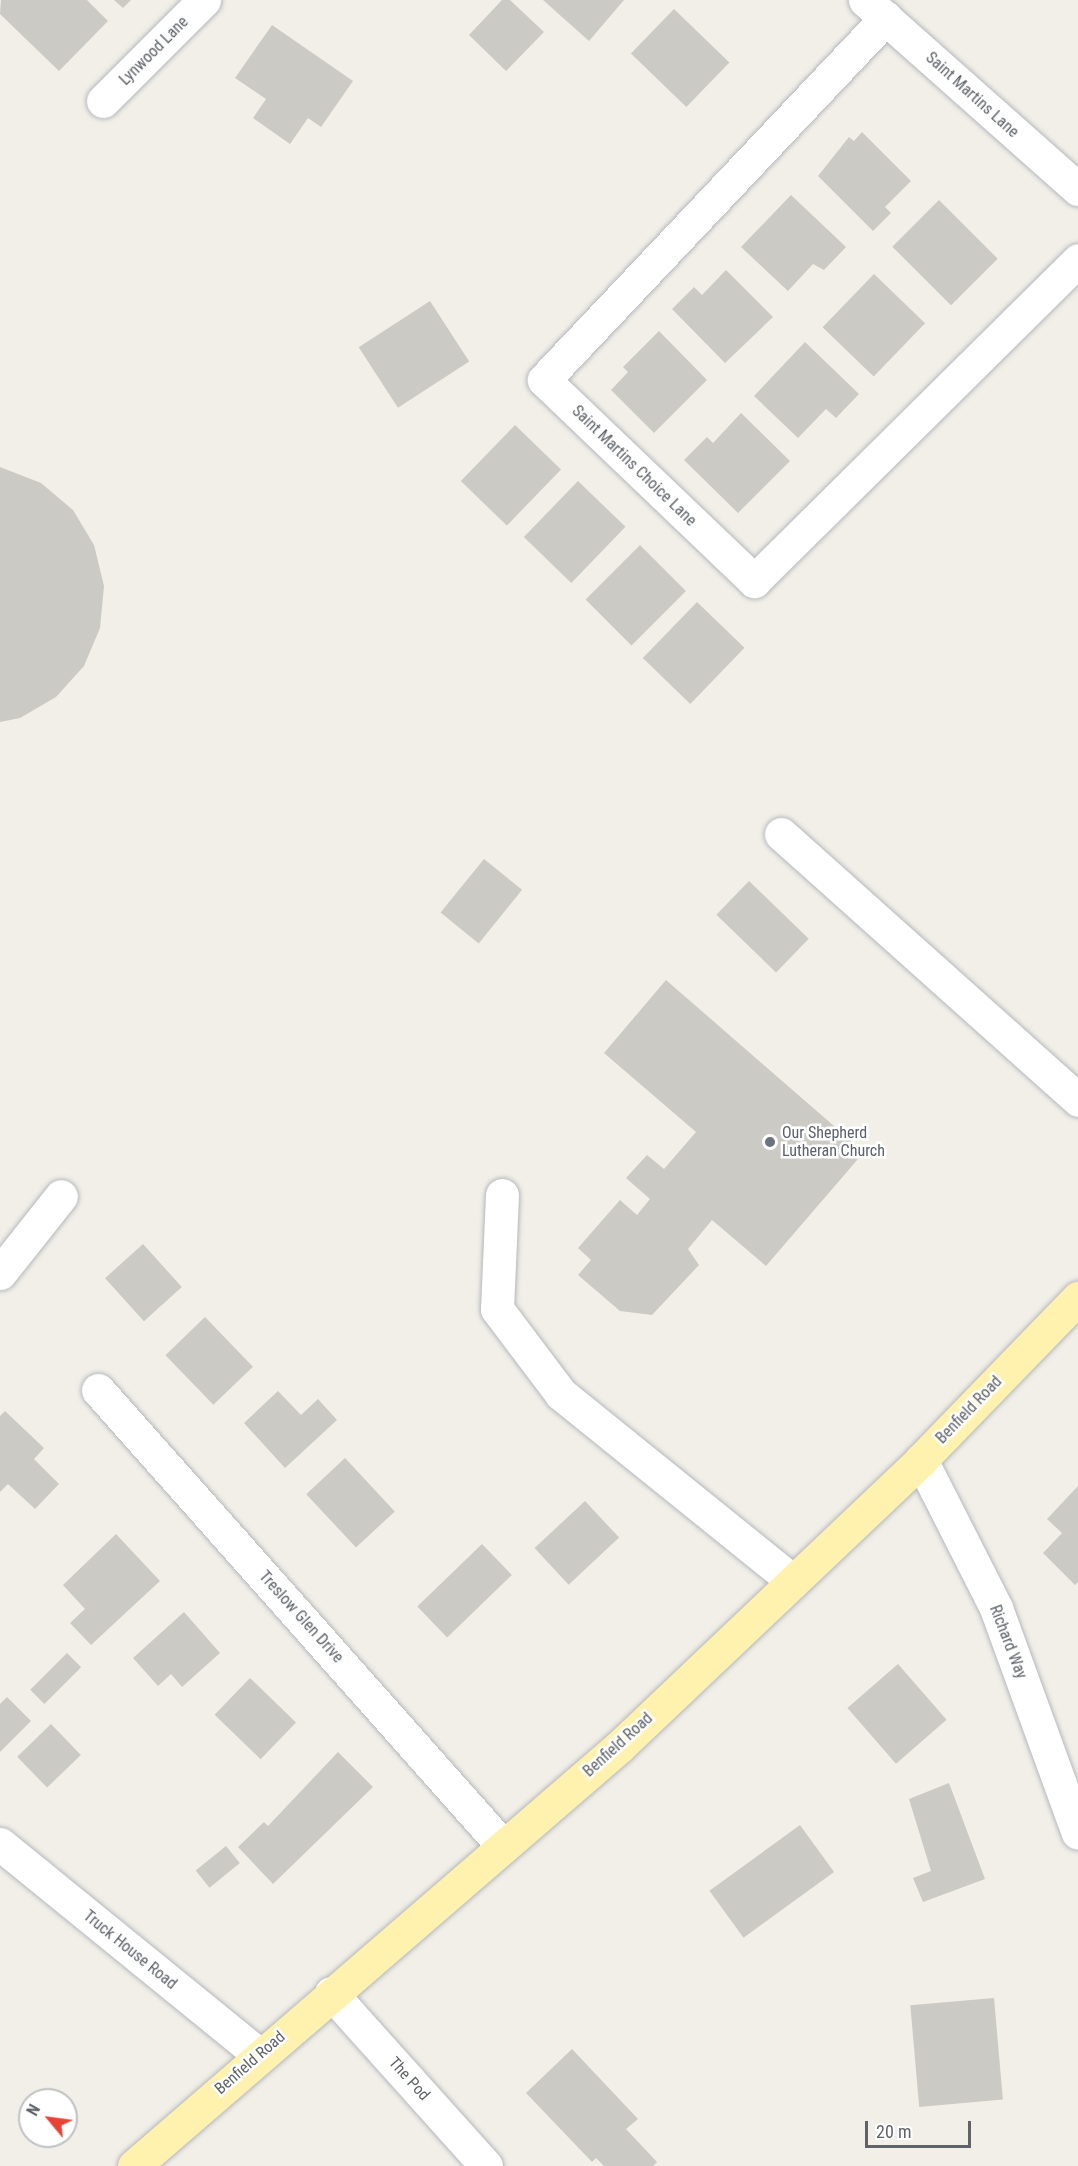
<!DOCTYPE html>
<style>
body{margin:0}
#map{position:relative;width:1078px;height:2166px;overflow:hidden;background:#f1efe8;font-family:"Roboto Condensed",sans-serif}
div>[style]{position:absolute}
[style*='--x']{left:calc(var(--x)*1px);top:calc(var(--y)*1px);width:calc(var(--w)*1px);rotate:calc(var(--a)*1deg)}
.building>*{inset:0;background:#cccac5;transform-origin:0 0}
.roads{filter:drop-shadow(0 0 2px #b5b8bc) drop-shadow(0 0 2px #b5b8bc)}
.minor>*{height:33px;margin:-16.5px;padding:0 16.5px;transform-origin:16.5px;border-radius:16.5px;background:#fff}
.major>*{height:33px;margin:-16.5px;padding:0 16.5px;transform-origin:16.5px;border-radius:16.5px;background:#fff2af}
.dots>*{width:16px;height:16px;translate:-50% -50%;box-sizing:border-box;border:3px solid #fff;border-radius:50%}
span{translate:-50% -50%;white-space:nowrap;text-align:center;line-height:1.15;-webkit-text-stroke:5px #fff;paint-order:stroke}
.street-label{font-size:16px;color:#5f6368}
.worship-label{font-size:16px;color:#5b616d}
.left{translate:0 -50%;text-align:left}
.north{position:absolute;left:18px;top:2088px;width:60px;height:60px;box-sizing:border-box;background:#fff;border:2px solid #bfc1c3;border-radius:50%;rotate:299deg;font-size:16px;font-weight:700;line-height:24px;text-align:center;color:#5f6368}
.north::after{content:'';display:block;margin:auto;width:21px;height:27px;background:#ea4335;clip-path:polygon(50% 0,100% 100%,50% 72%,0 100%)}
.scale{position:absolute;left:865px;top:2121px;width:106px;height:27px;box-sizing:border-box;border:3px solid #5f6368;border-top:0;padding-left:8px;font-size:18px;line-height:21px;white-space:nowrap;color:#5f6368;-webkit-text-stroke:4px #fff;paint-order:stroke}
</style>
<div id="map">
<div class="building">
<div style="clip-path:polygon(1px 0,87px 0,108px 21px,59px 71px,0 14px)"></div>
<div style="clip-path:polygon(114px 0,131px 0,123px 8px)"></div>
<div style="clip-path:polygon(502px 0,510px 0,544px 32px,506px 71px,469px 35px)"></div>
<div style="clip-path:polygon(543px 0,624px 0,589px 41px)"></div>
<div style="left:674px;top:9px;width:77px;height:62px;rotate:44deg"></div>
<div style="clip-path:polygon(272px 25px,353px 81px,321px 127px,308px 118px,290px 144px,253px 118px,266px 99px,235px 78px)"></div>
<div style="clip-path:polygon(862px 132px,911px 181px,885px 207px,891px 213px,873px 231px,818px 176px,849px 137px,854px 141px)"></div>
<div style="clip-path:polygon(791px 195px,846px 247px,824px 270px,813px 264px,788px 291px,741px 247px)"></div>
<div style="left:939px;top:200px;width:83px;height:66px;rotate:45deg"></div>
<div style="clip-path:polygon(726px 270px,773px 317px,725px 363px,672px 309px,694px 287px,702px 295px)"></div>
<div style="left:874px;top:274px;width:71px;height:74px;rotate:44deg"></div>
<div style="left:430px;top:301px;width:72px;height:85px;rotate:57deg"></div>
<div style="clip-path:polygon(659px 331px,707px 380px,654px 433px,611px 390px,628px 372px,623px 367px)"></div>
<div style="clip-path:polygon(805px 342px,859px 394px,836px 418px,826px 409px,798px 438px,754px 396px)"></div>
<div style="clip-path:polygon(741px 413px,790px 461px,738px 513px,684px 460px,707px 437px,713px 443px)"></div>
<div style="left:515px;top:425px;width:64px;height:78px;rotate:44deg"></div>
<div style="clip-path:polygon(0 467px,41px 483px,73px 510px,94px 545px,104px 586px,100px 628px,84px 666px,56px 697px,20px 718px,0 722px)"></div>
<div style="left:578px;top:481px;width:66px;height:78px;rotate:44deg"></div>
<div style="left:640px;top:545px;width:65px;height:77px;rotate:45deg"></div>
<div style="left:697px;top:602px;width:66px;height:78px;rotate:44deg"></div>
<div style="left:484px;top:859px;width:49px;height:69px;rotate:39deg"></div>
<div style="left:749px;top:881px;width:83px;height:47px;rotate:44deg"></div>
<div style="clip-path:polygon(666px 980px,864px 1152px,766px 1266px,712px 1220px,688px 1249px,699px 1265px,652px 1315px,620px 1311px,578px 1275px,591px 1260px,578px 1248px,620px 1200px,637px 1215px,650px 1199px,626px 1178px,647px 1155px,664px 1169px,696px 1132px,604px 1053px)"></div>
<div style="left:143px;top:1244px;width:58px;height:51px;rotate:48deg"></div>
<div style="left:205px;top:1317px;width:69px;height:55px;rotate:46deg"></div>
<div style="clip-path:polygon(278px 1391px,301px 1415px,318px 1399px,337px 1420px,285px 1468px,244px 1423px)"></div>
<div style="clip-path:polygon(5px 1411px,44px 1448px,34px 1459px,59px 1484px,35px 1509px,8px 1484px,0 1492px,0 1416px)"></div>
<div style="left:345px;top:1458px;width:73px;height:53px;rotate:47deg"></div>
<div style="clip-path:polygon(1078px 1486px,1078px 1582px,1075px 1585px,1043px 1553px,1062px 1533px,1047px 1519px)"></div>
<div style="left:585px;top:1501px;width:50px;height:69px;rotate:47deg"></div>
<div style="clip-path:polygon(116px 1534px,160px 1581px,91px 1645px,70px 1623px,85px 1609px,63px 1585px)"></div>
<div style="left:482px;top:1544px;width:43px;height:90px;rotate:46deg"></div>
<div style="clip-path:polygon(184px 1612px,220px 1653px,182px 1687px,171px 1674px,158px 1686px,133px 1658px)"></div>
<div style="left:67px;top:1653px;width:20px;height:52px;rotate:45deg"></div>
<div style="left:898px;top:1664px;width:74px;height:67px;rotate:49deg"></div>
<div style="left:250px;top:1678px;width:64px;height:51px;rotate:44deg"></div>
<div style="clip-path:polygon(7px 1697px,31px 1721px,0 1752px,0 1704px)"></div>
<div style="left:51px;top:1724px;width:43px;height:47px;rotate:46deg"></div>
<div style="clip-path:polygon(338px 1752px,373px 1787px,273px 1884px,238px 1847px,264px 1822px,268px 1826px)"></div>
<div style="clip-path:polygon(949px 1783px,985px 1879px,923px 1902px,913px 1878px,931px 1871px,909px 1799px)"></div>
<div style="left:800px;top:1825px;width:58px;height:112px;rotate:54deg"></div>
<div style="left:226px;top:1846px;width:22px;height:39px;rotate:51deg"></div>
<div style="left:994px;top:1998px;width:102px;height:84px;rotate:85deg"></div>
<div style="clip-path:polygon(572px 2049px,638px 2119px,626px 2129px,657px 2162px,653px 2166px,604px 2166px,596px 2158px,592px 2162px,526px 2093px)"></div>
</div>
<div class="roads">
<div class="minor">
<div style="--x:865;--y:0;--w:285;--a:41.6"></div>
<div style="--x:886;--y:18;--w:498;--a:133.4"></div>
<div style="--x:544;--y:380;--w:291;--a:43.7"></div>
<div style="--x:754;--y:581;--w:456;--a:-44.7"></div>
<div style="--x:103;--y:101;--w:143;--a:-45"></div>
<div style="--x:781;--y:834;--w:399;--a:41.8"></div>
<div style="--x:502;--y:1195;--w:114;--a:92.5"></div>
<div style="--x:497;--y:1309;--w:106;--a:53"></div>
<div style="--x:561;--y:1394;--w:298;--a:38.9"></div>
<div style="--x:0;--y:1273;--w:98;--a:-51.6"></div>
<div style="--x:98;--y:1390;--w:608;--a:48.4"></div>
<div style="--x:921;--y:1460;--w:166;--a:63.1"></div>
<div style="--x:996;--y:1608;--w:239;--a:70"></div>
<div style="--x:0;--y:1844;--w:335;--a:39.1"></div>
<div style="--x:331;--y:1993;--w:232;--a:48.1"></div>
</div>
<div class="major">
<div style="--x:134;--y:2166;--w:642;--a:-40.83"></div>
<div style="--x:620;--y:1746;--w:415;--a:-43.5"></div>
<div style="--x:921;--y:1460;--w:226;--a:-45.9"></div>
</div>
</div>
<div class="dots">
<div style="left:770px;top:1142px;background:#6b7280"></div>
</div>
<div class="street-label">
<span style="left:154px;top:51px;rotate:-45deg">Lynwood Lane</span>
<span style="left:972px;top:95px;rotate:42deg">Saint Martins Lane</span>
<span style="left:634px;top:466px;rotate:44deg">Saint Martins Choice Lane</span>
<span style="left:969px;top:1410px;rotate:-46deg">Benfield Road</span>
<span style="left:301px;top:1617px;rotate:48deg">Treslow Glen Drive</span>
<span style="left:1008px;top:1642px;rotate:69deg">Richard Way</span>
<span style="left:618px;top:1745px;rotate:-42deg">Benfield Road</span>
<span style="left:130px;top:1950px;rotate:39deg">Truck House Road</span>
<span style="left:250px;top:2063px;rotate:-41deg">Benfield Road</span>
<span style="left:409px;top:2079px;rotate:48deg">The Pod</span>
</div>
<div class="worship-label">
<span class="left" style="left:782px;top:1142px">Our Shepherd<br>Lutheran Church</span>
</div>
<div class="north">N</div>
<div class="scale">20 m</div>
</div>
